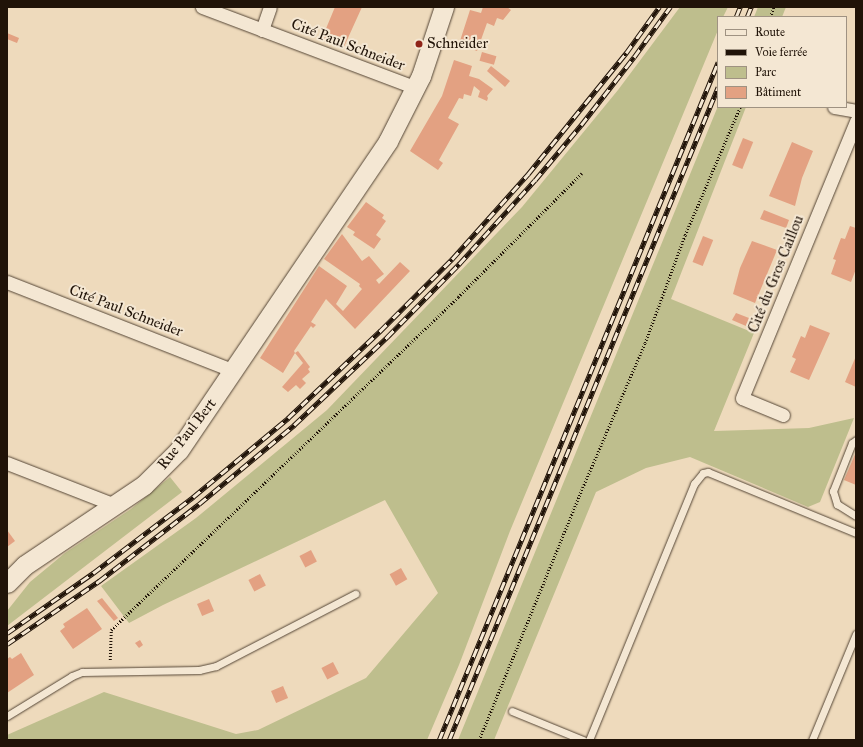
<!DOCTYPE html>
<meta charset="utf-8">
<style>
body{margin:0}
#map{position:relative;width:863px;height:747px;overflow:hidden;background:#eedabc;font-family:"IM FELL Great Primer",serif}
div>[style]{position:absolute}
[style*='--x']{left:calc(var(--x)*1px);top:calc(var(--y)*1px);width:calc(var(--w)*1px);rotate:calc(var(--a)*1deg)}
.green>*{inset:0;background:#bebe8d}
.building>*{inset:0;background:#e3a182;transform-origin:0 0}
.path>*{height:2.5px;margin-top:-1.25px;transform-origin:0;background:repeating-linear-gradient(90deg,#201308 0 1px,transparent 0 3px)}
.roads{filter:drop-shadow(0 0 1px #544535) drop-shadow(0 0 1px #544535)}
.lane>*{height:7px;margin:-3.5px;padding:0 3.5px;transform-origin:3.5px;border-radius:3.5px;background:#f4e7d3}
.street>*{height:13px;margin:-6.5px;padding:0 6.5px;transform-origin:6.5px;border-radius:6.5px;background:#f4e7d3}
.secondary>*{height:19px;margin:-9.5px;padding:0 9.5px;transform-origin:9.5px;border-radius:9.5px;background:#f4e7d3}
.rail>*{height:4.5px;margin-top:-2.25px;transform-origin:0;background:repeating-linear-gradient(90deg,#f4e7d3 0 9px,#201308 0 18px);box-sizing:border-box;border-block:1px solid #201308}
.dots>*{width:11px;height:11px;translate:-50% -50%;box-sizing:border-box;border:2px solid #f4e7d3;border-radius:50%}
span{translate:-50% -50%;white-space:nowrap;text-align:center;line-height:1.15;-webkit-text-stroke:4px #f4e7d3;paint-order:stroke}
.poi-label{font-size:15px;color:#201308}
.left{translate:0 -50%;text-align:left}
.street-label{font-size:15px;color:#201308}
.frame{position:absolute;inset:0;border:8px solid #201308;pointer-events:none}
.legend{position:absolute;left:717px;top:16px;width:130px;height:92px;box-sizing:border-box;background:#f4e7d3;border:1px solid #9f9282;margin:0;padding:5px 7px;list-style:none;font-size:12px;color:#201308}
.legend li{display:flex;align-items:center;gap:8px;height:20px}
.legend b{width:20px;border:1px solid #9f9282}
</style>
<div id="map">
<div class="green">
<div style="clip-path:polygon(680px 7px,728px 7px,723px 17px,718px 17px,718px 30px,510px 531px,459px 665px,427px 740px,7px 740px,7px 735px,104px 692px,236px 734px,258px 730px,366px 678px,438px 593px,385px 500px,163px 605px,129px 623px,101px 586px,196px 518px,327px 410px,522px 207px,618px 90px)"></div>
<div style="clip-path:polygon(758px 7px,786px 7px,782px 17px,754px 17px)"></div>
<div style="clip-path:polygon(718px 106px,746px 107px,671px 299px,754px 333px,714px 431px,809px 428px,854px 418px,820px 502px,808px 507px,690px 457px,646px 468px,596px 492px,494px 740px,458px 740px)"></div>
<div style="clip-path:polygon(170px 477px,182px 492px,7px 626px,7px 611px,30px 582px,65px 553px,131px 509px)"></div>
</div>
<div class="building">
<div style="clip-path:polygon(335px 7px,362px 7px,343px 49px,323px 41px,327px 32px,325px 31px)"></div>
<div style="clip-path:polygon(483px 7px,507px 7px,511px 10px,503px 20px,497px 18px,494px 26px,487px 23px,477px 51px,459px 44px,470px 10px,481px 13px)"></div>
<div style="clip-path:polygon(7px 33px,19px 38px,17px 43px,7px 39px)"></div>
<div style="left:482px;top:52px;width:15px;height:9px;rotate:16deg"></div>
<div style="clip-path:polygon(454px 60px,472px 66px,469px 76px,479px 79px,493px 89px,487px 96px,488px 98px,487px 101px,478px 97px,480px 91px,474px 86px,471px 96px,464px 94px,463px 99px,459px 98px,448px 118px,459px 124px,439px 160px,443px 163px,438px 170px,410px 151px,442px 96px)"></div>
<div style="clip-path:polygon(491px 66px,510px 81px,505px 87px,487px 71px)"></div>
<div style="left:743px;top:138px;width:11px;height:29px;rotate:22deg"></div>
<div style="clip-path:polygon(792px 142px,813px 151px,802px 178px,795px 206px,769px 196px)"></div>
<div style="clip-path:polygon(366px 202px,384px 215px,382px 218px,386px 221px,376px 235px,381px 239px,374px 249px,353px 235px,355px 232px,347px 227px)"></div>
<div style="clip-path:polygon(764px 210px,789px 220px,786px 228px,760px 219px)"></div>
<div style="clip-path:polygon(850px 226px,856px 228px,856px 269px,851px 282px,831px 274px,836px 260px,833px 259px,841px 238px,845px 239px)"></div>
<div style="clip-path:polygon(342px 234px,362px 261px,369px 256px,384px 274px,376px 280px,379px 284px,400px 262px,410px 271px,355px 329px,326px 299px,311px 322px,316px 325px,313px 328px,311px 326px,294px 351px,295px 353px,298px 351px,310px 367px,308px 369px,310px 372px,302px 379px,306px 383px,300px 389px,296px 385px,288px 392px,282px 387px,303px 363px,295px 353px,283px 373px,260px 358px,319px 266px,347px 286px,336px 304px,343px 311px,362px 289px,359px 286px,360px 284px,324px 259px)"></div>
<div style="left:703px;top:236px;width:11px;height:28px;rotate:22deg"></div>
<div style="clip-path:polygon(752px 241px,777px 250px,755px 303px,733px 294px,740px 268px)"></div>
<div style="clip-path:polygon(736px 313px,749px 318px,746px 326px,732px 320px)"></div>
<div style="clip-path:polygon(810px 325px,830px 333px,809px 380px,790px 372px,796px 359px,792px 357px,801px 336px,805px 338px)"></div>
<div style="clip-path:polygon(856px 356px,856px 387px,845px 382px)"></div>
<div style="clip-path:polygon(856px 452px,856px 485px,844px 480px)"></div>
<div style="clip-path:polygon(7px 530px,15px 541px,7px 547px)"></div>
<div style="left:311px;top:550px;width:13px;height:13px;rotate:63deg"></div>
<div style="left:401px;top:568px;width:13px;height:13px;rotate:61deg"></div>
<div style="left:260px;top:574px;width:13px;height:13px;rotate:63deg"></div>
<div style="clip-path:polygon(102px 598px,118px 618px,114px 621px,97px 601px)"></div>
<div style="left:209px;top:599px;width:13px;height:13px;rotate:67deg"></div>
<div style="clip-path:polygon(87px 608px,102px 629px,73px 649px,60px 631px,65px 627px,63px 624px)"></div>
<div style="clip-path:polygon(140px 640px,143px 645px,139px 648px,135px 643px)"></div>
<div style="clip-path:polygon(21px 653px,34px 675px,7px 693px,7px 659px,10px 657px,12px 659px)"></div>
<div style="left:333px;top:662px;width:13px;height:13px;rotate:63deg"></div>
<div style="left:283px;top:686px;width:13px;height:13px;rotate:67deg"></div>
</div>
<div class="path">
<div style="--x:770;--y:17;--w:11;--a:-68"></div>
<div style="--x:110;--y:660;--w:30;--a:-88"></div>
<div style="--x:111;--y:630;--w:481;--a:-43.8"></div>
<div style="--x:458;--y:297;--w:175;--a:-45"></div>
<div style="--x:479;--y:740;--w:264;--a:-67.7"></div>
<div style="--x:579;--y:496;--w:167;--a:-66.7"></div>
<div style="--x:645;--y:343;--w:115;--a:-69.7"></div>
<div style="--x:685;--y:235;--w:139;--a:-66.7"></div>
</div>
<div class="roads">
<div class="lane">
<div style="--x:856;--y:440;--w:5;--a:143"></div>
<div style="--x:852;--y:443;--w:52;--a:111.6"></div>
<div style="--x:833;--y:491;--w:14;--a:73"></div>
<div style="--x:837;--y:504;--w:22;--a:32"></div>
<div style="--x:512;--y:711;--w:77;--a:22.2"></div>
<div style="--x:7;--y:716;--w:76;--a:-31.6"></div>
<div style="--x:72;--y:676;--w:11;--a:-22"></div>
<div style="--x:82;--y:672;--w:117;--a:-1"></div>
<div style="--x:199;--y:670;--w:17;--a:-13"></div>
<div style="--x:216;--y:666;--w:157;--a:-27.4"></div>
<div style="--x:589;--y:740;--w:277;--a:-67.7"></div>
<div style="--x:694;--y:484;--w:14;--a:-51"></div>
<div style="--x:703;--y:473;--w:5;--a:-11"></div>
<div style="--x:708;--y:472;--w:160;--a:22.4"></div>
<div style="--x:812;--y:740;--w:115;--a:-67.5"></div>
</div>
<div class="street">
<div style="--x:202;--y:7;--w:229;--a:20.7"></div>
<div style="--x:262;--y:30;--w:24;--a:-71"></div>
<div style="--x:834;--y:107;--w:22;--a:10"></div>
<div style="--x:7;--y:282;--w:244;--a:21.4"></div>
<div style="--x:783;--y:415;--w:44;--a:-157.5"></div>
<div style="--x:742;--y:398;--w:300;--a:-67.6"></div>
<div style="--x:7;--y:463;--w:116;--a:21.3"></div>
</div>
<div class="secondary">
<div style="--x:7;--y:583;--w:25;--a:-45"></div>
<div style="--x:25;--y:565;--w:143;--a:-33.9"></div>
<div style="--x:144;--y:485;--w:49;--a:-45"></div>
<div style="--x:179;--y:450;--w:373;--a:-55.9"></div>
<div style="--x:388;--y:141;--w:73;--a:-63.1"></div>
<div style="--x:421;--y:76;--w:73;--a:-71.6"></div>
</div>
</div>
<div class="rail">
<div style="--x:736;--y:17;--w:11;--a:-68"></div>
<div style="--x:747;--y:17;--w:11;--a:-68"></div>
<div style="--x:7;--y:633;--w:105;--a:-34.9"></div>
<div style="--x:93;--y:573;--w:126;--a:-37.2"></div>
<div style="--x:193;--y:497;--w:124;--a:-39.7"></div>
<div style="--x:288;--y:418;--w:127;--a:-43.4"></div>
<div style="--x:380;--y:331;--w:102;--a:-45"></div>
<div style="--x:452;--y:259;--w:114;--a:-48.2"></div>
<div style="--x:528;--y:174;--w:156;--a:-51"></div>
<div style="--x:626;--y:53;--w:57;--a:-54.3"></div>
<div style="--x:7;--y:644;--w:112;--a:-34.4"></div>
<div style="--x:99;--y:581;--w:126;--a:-37.6"></div>
<div style="--x:199;--y:504;--w:124;--a:-39.7"></div>
<div style="--x:294;--y:425;--w:128;--a:-43.4"></div>
<div style="--x:387;--y:337;--w:103;--a:-45.4"></div>
<div style="--x:459;--y:264;--w:113;--a:-47.9"></div>
<div style="--x:535;--y:180;--w:72;--a:-50.1"></div>
<div style="--x:581;--y:125;--w:86;--a:-52.1"></div>
<div style="--x:634;--y:57;--w:62;--a:-54.2"></div>
<div style="--x:439;--y:740;--w:733;--a:-67.63"></div>
<div style="--x:449;--y:740;--w:706;--a:-67.61"></div>
</div>
<div class="dots">
<div style="left:419px;top:44px;background:#8f2418"></div>
</div>
<div class="poi-label">
<span class="left" style="left:427px;top:44px">Schneider</span>
</div>
<div class="street-label">
<span style="left:348px;top:45px;rotate:21deg">Cité Paul Schneider</span>
<span style="left:776px;top:274px;rotate:-68deg">Cité du Gros Caillou</span>
<span style="left:126px;top:311px;rotate:21deg">Cité Paul Schneider</span>
<span style="left:187px;top:434px;rotate:-52deg">Rue Paul Bert</span>
</div>
<div class="frame"></div>
<ul class="legend">
<li><b style="height:5px;background:#f4e7d3"></b>Route</li>
<li><b style="height:5px;background:#201308"></b>Voie ferrée</li>
<li><b style="height:11px;background:#bebe8d"></b>Parc</li>
<li><b style="height:11px;background:#e3a182"></b>Bâtiment</li>
</ul>
</div>
